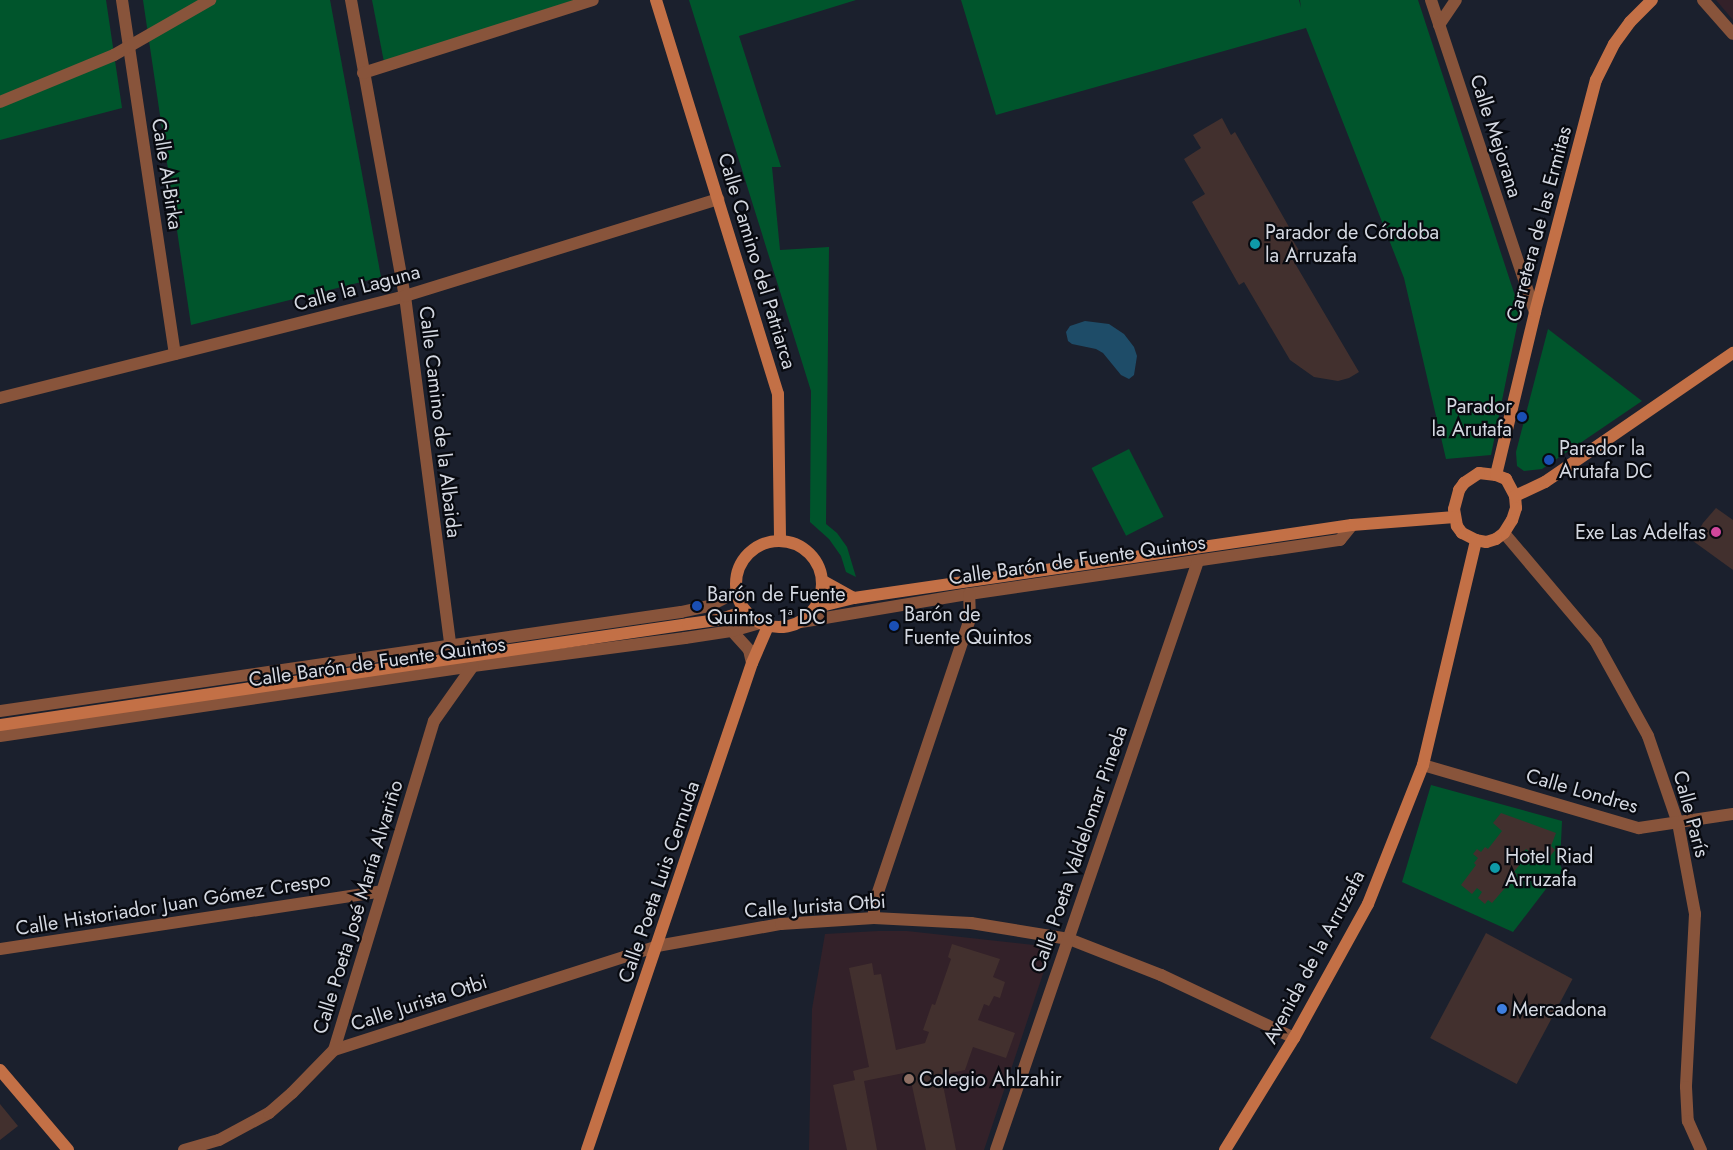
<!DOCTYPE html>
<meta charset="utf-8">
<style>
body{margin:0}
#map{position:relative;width:1733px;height:1150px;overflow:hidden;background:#1b202d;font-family:Jost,sans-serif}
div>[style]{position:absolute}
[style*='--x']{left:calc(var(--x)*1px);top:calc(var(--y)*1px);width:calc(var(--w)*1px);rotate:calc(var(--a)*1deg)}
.education>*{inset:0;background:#332129}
.green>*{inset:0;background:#00552c;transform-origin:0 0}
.water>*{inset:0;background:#1e4c68}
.building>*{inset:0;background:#42302e;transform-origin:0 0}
.street>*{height:12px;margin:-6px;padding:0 6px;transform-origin:6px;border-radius:6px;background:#88543b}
.secondary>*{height:12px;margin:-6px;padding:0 6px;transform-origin:6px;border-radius:6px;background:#c37046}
.secondary>.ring{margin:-6px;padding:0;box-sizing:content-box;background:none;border:12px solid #c37046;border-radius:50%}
.dots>*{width:14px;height:14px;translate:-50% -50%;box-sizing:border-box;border:2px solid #080a10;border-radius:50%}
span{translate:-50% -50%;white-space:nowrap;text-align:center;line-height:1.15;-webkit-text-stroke:4.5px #080a10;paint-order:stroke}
.street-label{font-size:20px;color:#d4d8e1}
.poi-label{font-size:20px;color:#d4d8e1}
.left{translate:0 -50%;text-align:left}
.right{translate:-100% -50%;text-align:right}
</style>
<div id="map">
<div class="education">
<div style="clip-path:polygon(1716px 0,1733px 0,1733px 20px)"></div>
<div style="clip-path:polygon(878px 931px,907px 931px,1052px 947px,984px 1150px,809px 1150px,812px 1009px,825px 934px)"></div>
</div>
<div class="green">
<div style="clip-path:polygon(0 0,106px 0,122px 108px,0 140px)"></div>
<div style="clip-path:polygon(143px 0,330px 0,381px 277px,191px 325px)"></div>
<div style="clip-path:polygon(372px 0,578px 0,384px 62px)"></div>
<div style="clip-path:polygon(689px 0,856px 0,739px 36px,781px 167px,772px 167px,780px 250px,829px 247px,826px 524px,837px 533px,847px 547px,856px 577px,846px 572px,841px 556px,829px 539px,810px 522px,811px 391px)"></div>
<div style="clip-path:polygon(961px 0,1299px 0,1301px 8px,1300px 0,1418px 0,1520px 311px,1491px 455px,1446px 459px,1404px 278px,1306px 28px,996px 115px)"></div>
<div style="clip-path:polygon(1548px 329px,1642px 401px,1542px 469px,1524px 471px,1517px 466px,1516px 452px)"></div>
<div style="left:1129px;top:449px;width:76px;height:42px;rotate:63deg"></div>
<div style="clip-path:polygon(1431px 785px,1562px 821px,1560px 864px,1566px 880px,1556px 886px,1549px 885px,1513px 932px,1402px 882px)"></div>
</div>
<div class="water">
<div style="clip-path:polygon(1085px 321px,1109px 324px,1124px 334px,1134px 347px,1137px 356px,1134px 375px,1129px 379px,1121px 375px,1103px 353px,1096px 349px,1072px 344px,1068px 341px,1066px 332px,1070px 326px)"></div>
</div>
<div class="building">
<div style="clip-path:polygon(1222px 118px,1231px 135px,1235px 132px,1293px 234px,1290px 236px,1300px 252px,1293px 260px,1359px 372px,1349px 378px,1338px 381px,1314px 377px,1290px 360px,1244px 282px,1239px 285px,1192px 202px,1205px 194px,1184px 159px,1201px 148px,1193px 135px)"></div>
<div style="clip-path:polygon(1716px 508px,1733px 520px,1733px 570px,1693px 541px,1703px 523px)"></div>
<div style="clip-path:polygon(1501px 813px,1556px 833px,1551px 846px,1555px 850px,1545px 863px,1526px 849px,1523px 853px,1527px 855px,1514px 872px,1517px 874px,1492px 903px,1488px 900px,1485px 904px,1478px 898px,1482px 892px,1477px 888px,1472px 894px,1461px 885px,1476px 865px,1474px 863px,1478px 858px,1473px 854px,1477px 849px,1481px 852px,1485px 847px,1488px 849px,1502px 831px,1493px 823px)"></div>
<div style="left:1486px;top:933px;width:98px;height:119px;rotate:28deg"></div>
<div style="clip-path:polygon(952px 944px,1000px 959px,993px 977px,1005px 982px,1000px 998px,994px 996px,989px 1006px,984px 1004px,978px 1020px,1015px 1033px,1006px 1058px,973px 1047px,965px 1070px,941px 1075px,956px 1150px,926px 1150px,909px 1072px,864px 1081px,877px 1150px,847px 1150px,833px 1085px,855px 1080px,853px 1071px,869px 1067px,849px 968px,872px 963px,874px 975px,881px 974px,896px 1050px,925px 1043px,929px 1032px,923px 1030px,932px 1004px,935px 1005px,951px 959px,948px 957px)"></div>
<div style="clip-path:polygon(0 1104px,18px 1126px,0 1140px)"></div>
</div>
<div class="street">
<div style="--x:122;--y:0;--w:358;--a:81.5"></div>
<div style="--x:351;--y:0;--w:301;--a:79.7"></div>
<div style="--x:405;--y:296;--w:351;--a:82.6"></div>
<div style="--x:1431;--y:0;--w:329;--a:71.6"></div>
<div style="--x:1703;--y:0;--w:45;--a:48.6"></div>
<div style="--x:1439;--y:25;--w:30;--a:-56"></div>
<div style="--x:363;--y:73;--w:241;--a:-17.6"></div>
<div style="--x:0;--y:102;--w:123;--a:-22.4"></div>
<div style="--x:114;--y:55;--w:111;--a:-29.8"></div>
<div style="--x:0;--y:398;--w:418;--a:-14.1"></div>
<div style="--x:405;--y:296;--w:328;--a:-17.2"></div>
<div style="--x:1504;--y:533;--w:143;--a:49.8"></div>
<div style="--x:1596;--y:642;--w:107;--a:61"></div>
<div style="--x:1648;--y:736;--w:92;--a:71"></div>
<div style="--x:1678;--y:823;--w:93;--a:79.4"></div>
<div style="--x:1695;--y:914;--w:173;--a:93"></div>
<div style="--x:1686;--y:1087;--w:34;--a:87"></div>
<div style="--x:1688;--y:1121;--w:32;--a:66"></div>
<div style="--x:801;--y:622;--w:170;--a:-9.5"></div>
<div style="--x:969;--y:594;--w:375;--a:-8.3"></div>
<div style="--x:1340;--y:540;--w:19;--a:-51"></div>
<div style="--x:732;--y:631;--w:25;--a:48"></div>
<div style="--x:749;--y:650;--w:13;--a:77"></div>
<div style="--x:0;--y:711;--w:688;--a:-8.27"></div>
<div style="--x:681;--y:612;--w:29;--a:-12"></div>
<div style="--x:709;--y:606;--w:31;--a:-27"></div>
<div style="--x:0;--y:736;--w:478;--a:-8.4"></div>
<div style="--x:473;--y:666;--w:214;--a:-7.5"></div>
<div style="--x:685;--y:638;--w:48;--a:-8.5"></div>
<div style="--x:732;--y:631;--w:29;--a:-16"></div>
<div style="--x:1423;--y:765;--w:225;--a:16.3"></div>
<div style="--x:1639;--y:828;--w:95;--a:-8.5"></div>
<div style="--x:874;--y:918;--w:14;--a:-90"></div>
<div style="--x:874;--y:904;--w:302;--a:-71.4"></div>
<div style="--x:970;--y:618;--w:24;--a:-92"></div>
<div style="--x:0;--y:949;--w:386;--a:-8.6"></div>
<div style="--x:334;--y:1050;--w:339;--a:-17.8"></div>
<div style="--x:657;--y:946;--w:126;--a:-10.1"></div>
<div style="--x:781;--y:924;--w:93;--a:-3.7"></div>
<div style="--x:874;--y:918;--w:97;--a:3"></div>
<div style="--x:971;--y:923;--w:99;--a:9.3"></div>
<div style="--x:1069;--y:939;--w:99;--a:21.4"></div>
<div style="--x:1161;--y:975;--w:147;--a:25.3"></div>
<div style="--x:184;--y:1150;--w:36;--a:-16"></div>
<div style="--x:219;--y:1140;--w:57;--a:-28.4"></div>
<div style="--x:269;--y:1113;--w:30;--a:-41"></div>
<div style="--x:292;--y:1093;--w:60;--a:-45.7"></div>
<div style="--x:334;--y:1050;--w:344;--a:-73.1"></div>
<div style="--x:434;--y:721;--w:67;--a:-54.7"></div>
<div style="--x:996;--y:1150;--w:623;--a:-71.07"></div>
</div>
<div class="secondary">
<div style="--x:656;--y:0;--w:412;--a:72.8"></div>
<div style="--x:778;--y:394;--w:146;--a:89.2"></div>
<div style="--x:1479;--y:473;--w:17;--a:7"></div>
<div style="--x:1496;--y:475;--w:11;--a:22"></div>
<div style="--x:1506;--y:479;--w:19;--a:62"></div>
<div style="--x:1515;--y:496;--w:12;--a:85"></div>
<div style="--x:1516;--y:508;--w:13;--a:108"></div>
<div style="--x:1512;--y:520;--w:15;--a:122"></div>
<div style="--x:1504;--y:533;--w:10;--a:143"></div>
<div style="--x:1496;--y:539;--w:10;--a:163"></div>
<div style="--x:1486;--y:542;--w:10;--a:-169"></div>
<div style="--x:1476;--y:540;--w:16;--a:-153"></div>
<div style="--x:1462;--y:533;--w:9;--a:-126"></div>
<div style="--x:1457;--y:526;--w:17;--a:-100"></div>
<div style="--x:1454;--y:509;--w:20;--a:-75"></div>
<div style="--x:1459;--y:490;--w:9;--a:-54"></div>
<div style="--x:1464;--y:483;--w:18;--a:-34"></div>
<div style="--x:1496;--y:475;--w:168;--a:-76.5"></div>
<div style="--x:1535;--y:312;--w:240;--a:-75.3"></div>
<div style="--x:1596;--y:80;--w:40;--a:-63.4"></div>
<div style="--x:1614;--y:44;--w:27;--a:-54"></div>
<div style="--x:1630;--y:22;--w:31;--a:-45"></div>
<div style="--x:1515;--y:496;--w:33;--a:-25"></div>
<div style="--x:1545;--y:482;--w:228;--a:-34.5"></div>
<div class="ring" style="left:736px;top:541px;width:74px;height:74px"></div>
<div style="--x:823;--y:581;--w:35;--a:29"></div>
<div style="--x:817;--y:607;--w:38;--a:-14"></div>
<div style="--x:854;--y:598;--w:503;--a:-8.34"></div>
<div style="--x:1352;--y:525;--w:103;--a:-4.4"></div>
<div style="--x:0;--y:725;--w:695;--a:-8.35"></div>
<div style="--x:688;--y:624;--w:30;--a:-8"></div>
<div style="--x:718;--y:620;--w:29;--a:-18"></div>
<div style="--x:0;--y:1070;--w:105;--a:49.6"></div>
<div style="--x:587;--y:1150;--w:514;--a:-71.28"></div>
<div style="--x:752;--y:663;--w:40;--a:-66.6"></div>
<div style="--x:1225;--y:1150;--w:132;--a:-58.4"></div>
<div style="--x:1294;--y:1038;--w:153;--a:-61.1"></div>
<div style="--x:1368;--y:904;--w:149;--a:-68.4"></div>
<div style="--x:1423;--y:765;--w:231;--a:-76.7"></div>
</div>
<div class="dots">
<div style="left:1255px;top:244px;background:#0f9aa8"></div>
<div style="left:1522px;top:417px;background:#1a4fb4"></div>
<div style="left:1549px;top:460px;background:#1a4fb4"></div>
<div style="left:1716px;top:532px;background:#d1479c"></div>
<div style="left:697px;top:606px;background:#1a4fb4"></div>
<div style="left:894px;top:626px;background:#1a4fb4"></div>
<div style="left:1495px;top:868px;background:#0f9aa8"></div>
<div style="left:1502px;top:1009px;background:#3f7fe0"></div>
<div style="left:909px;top:1079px;background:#8d6e63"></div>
</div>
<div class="street-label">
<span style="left:1496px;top:136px;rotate:72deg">Calle Mejorana</span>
<span style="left:167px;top:174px;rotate:81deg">Calle Al-Birka</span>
<span style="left:1539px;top:224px;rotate:-75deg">Carretera de las Ermitas</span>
<span style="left:757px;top:261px;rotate:73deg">Calle Camino del Patriarca</span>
<span style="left:357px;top:288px;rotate:-15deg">Calle la Laguna</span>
<span style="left:440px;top:422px;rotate:83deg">Calle Camino de la Albaida</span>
<span style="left:1077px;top:560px;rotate:-8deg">Calle Barón de Fuente Quintos</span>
<span style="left:377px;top:662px;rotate:-8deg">Calle Barón de Fuente Quintos</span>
<span style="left:1582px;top:791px;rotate:16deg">Calle Londres</span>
<span style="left:1691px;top:814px;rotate:75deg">Calle París</span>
<span style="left:1079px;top:849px;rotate:-71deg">Calle Poeta Valdelomar Pineda</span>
<span style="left:659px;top:882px;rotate:-71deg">Calle Poeta Luis Cernuda</span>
<span style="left:173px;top:904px;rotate:-9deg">Calle Historiador Juan Gómez Crespo</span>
<span style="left:815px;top:906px;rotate:-4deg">Calle Jurista Otbi</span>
<span style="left:358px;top:907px;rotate:-73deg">Calle Poeta José María Alvariño</span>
<span style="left:1314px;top:957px;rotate:-62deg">Avenida de la Arruzafa</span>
<span style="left:419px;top:1003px;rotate:-18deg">Calle Jurista Otbi</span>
</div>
<div class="poi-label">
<span class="left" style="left:1265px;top:244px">Parador de Córdoba<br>la Arruzafa</span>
<span class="right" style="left:1512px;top:418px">Parador<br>la Arutafa</span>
<span class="left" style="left:1559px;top:460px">Parador la<br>Arutafa DC</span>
<span class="right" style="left:1706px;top:532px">Exe Las Adelfas</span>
<span class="left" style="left:707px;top:606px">Barón de Fuente<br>Quintos 1ª DC</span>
<span class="left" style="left:904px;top:626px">Barón de<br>Fuente Quintos</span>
<span class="left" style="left:1505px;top:868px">Hotel Riad<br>Arruzafa</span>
<span class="left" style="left:1512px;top:1009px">Mercadona</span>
<span class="left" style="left:919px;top:1079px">Colegio Ahlzahir</span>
</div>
</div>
